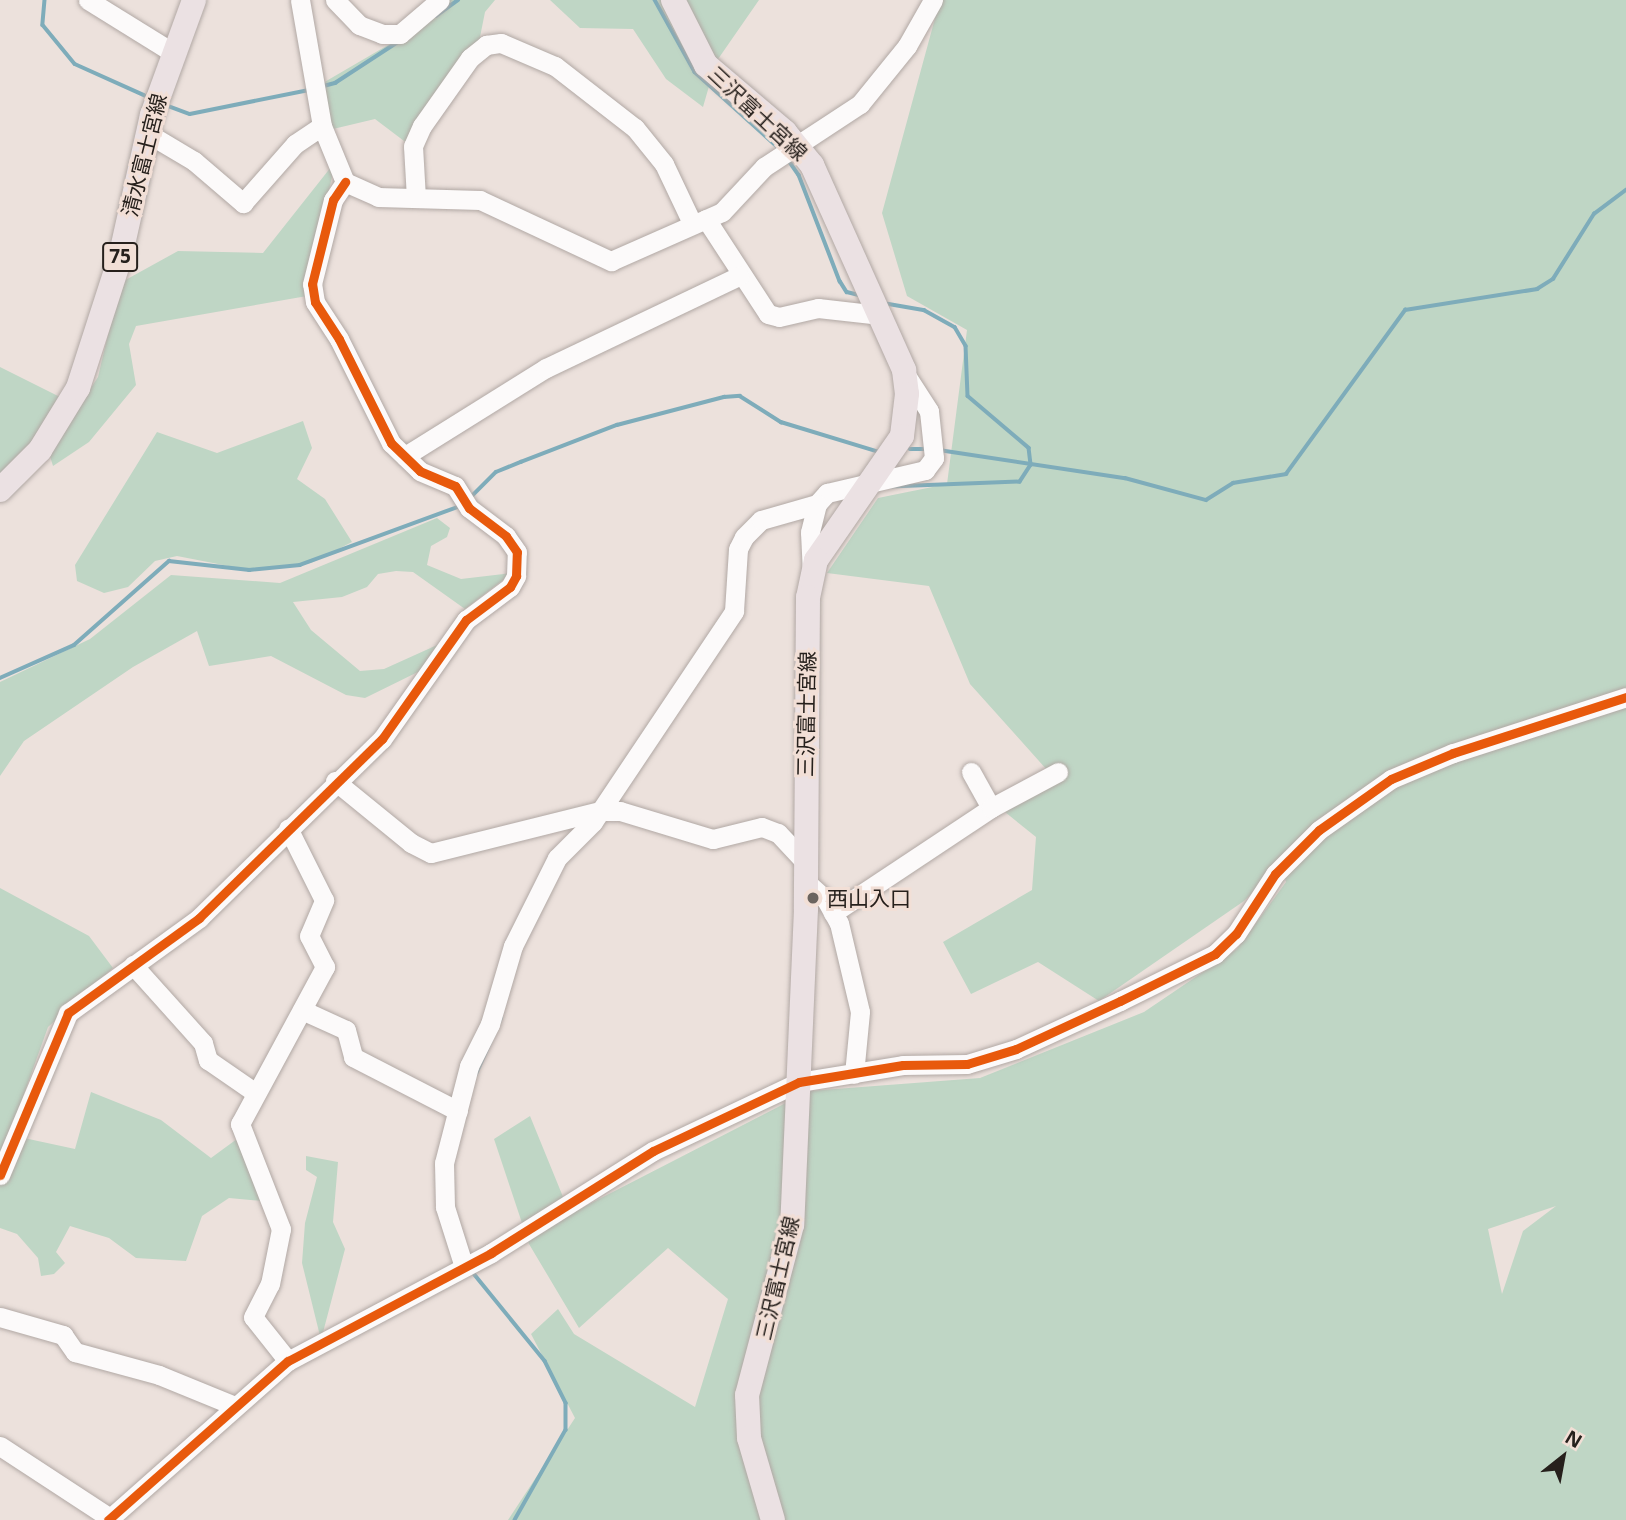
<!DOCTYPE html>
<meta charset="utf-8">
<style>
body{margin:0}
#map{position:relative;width:1626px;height:1520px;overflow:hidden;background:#ece1dc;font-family:"Noto Sans","Noto Sans JP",sans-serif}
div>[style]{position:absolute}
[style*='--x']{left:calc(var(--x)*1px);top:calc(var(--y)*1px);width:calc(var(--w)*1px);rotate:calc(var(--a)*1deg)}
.green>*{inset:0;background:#bfd6c5}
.stream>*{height:3.5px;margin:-1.75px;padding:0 1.75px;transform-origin:1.75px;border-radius:1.75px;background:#7eacba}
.roads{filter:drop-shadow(0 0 2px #b1a8a4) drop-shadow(0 0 2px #b1a8a4)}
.minor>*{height:19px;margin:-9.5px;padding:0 9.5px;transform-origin:9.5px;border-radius:9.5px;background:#fcfafa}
.major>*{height:24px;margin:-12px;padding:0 12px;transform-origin:12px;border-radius:12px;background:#ebe1e3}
.cycleway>*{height:9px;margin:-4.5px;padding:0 4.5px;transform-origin:4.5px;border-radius:4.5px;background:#e8590c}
.dots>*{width:19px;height:19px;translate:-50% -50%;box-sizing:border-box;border:4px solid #f2dfd6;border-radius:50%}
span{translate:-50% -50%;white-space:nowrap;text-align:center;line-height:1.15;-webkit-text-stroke:6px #f2dfd6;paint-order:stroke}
.shield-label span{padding:2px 5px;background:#f2dfd6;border:2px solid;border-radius:5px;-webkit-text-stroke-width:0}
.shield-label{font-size:19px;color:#26201c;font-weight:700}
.street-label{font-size:21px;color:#26201c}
.poi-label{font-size:21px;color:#26201c}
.left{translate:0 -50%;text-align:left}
.north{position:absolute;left:1528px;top:1422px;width:70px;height:70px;-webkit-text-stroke:5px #f2dfd6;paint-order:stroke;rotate:31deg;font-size:19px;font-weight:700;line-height:28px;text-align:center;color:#26201c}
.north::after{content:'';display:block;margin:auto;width:24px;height:32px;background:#26201c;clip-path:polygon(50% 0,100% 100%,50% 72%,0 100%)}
</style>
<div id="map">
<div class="green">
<div style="clip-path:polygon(443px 0,495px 0,485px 12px,477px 52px,408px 144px,375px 119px,333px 129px,316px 87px,400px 38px)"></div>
<div style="clip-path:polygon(550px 0,759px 0,716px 62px,703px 107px,666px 79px,633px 29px,580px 28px)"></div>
<div style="clip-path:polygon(evenodd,940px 0,1626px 0,1626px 1520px,508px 1520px,575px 1418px,531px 1334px,558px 1309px,574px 1334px,695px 1407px,728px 1299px,668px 1248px,579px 1328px,529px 1244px,494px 1139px,530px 1116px,570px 1214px,809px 1091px,980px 1078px,1144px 1012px,1237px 949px,1286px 882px,1281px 865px,1244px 901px,1099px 1001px,1038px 962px,971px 994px,943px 942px,1032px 890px,1036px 837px,1000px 808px,1056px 780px,970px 684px,929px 586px,827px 573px,878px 498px,947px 484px,967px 330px,907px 296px,882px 213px,940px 0,1556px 1206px,1523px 1231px,1502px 1294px,1488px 1229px,1556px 1206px)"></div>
<div style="clip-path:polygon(335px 162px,307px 296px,136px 326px,129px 344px,136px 385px,89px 442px,53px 466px,49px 453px,98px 377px,120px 283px,178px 251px,263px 253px)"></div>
<div style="clip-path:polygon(0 367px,64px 399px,0 484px)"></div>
<div style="clip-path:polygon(303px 421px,312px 448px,297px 479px,325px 499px,352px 542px,311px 563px,254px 571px,177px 556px,155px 561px,128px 587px,104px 593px,77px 581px,75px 565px,157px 432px,217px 453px)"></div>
<div style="clip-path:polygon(437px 518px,450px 528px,447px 537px,431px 546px,427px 565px,461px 579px,512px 573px,465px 609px,413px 572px,396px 571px,378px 574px,367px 587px,342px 597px,293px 602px,311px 630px,360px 671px,384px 669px,446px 641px,426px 668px,365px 698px,346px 695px,271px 656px,209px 666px,197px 631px,133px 667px,24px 741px,0 776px,0 682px,90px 639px,171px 575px,280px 583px)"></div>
<div style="clip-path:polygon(0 888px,89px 936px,113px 968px,48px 1027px,0 1161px)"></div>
<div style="clip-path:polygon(91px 1092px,161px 1120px,211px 1158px,241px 1136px,263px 1201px,229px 1198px,202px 1216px,186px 1261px,136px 1258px,109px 1238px,70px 1226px,56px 1252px,65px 1263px,54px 1274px,41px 1276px,38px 1258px,17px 1234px,0 1228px,0 1185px,18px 1159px,24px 1138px,75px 1149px)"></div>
<div style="clip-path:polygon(306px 1156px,338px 1162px,333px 1222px,345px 1249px,321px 1340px,302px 1263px,305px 1223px,317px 1177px,306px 1170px)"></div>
</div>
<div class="stream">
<div style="--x:45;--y:0;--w:25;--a:95"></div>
<div style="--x:43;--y:25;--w:50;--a:50.6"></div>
<div style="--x:75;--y:64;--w:76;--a:24.2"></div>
<div style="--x:655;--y:0;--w:82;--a:60.9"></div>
<div style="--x:695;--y:72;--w:115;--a:42.2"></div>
<div style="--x:436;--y:16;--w:27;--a:-36"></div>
<div style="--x:320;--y:87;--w:16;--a:-15"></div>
<div style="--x:335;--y:83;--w:75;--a:-33.1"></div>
<div style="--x:168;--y:106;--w:23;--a:20"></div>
<div style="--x:190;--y:114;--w:121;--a:-11.4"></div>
<div style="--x:787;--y:158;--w:21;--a:55"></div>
<div style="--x:799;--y:175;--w:114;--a:68.9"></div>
<div style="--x:840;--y:281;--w:13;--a:58"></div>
<div style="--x:847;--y:292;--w:12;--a:14"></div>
<div style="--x:883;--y:303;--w:42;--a:9.7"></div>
<div style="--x:924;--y:310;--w:35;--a:29"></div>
<div style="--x:955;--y:327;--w:22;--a:60"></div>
<div style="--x:966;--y:346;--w:50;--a:87.7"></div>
<div style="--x:968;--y:396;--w:80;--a:40.4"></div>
<div style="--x:1029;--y:448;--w:17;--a:83"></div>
<div style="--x:1031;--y:465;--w:20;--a:123"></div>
<div style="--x:1020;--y:482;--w:130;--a:177.8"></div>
<div style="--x:910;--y:449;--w:18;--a:0"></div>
<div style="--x:939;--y:450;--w:188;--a:8.6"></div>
<div style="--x:1125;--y:478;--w:84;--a:15.2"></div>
<div style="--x:1206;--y:500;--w:32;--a:-32"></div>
<div style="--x:1233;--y:483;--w:54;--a:-9.6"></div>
<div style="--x:1286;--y:474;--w:203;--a:-54"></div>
<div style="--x:1405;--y:310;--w:134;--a:-9"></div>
<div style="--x:1537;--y:289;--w:19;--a:-32"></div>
<div style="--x:1553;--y:279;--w:77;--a:-57.8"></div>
<div style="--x:1594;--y:214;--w:40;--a:-37"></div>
<div style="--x:469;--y:499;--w:38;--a:-45"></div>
<div style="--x:496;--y:472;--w:27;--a:-22"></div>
<div style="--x:521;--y:462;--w:103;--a:-21.1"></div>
<div style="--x:617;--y:425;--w:111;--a:-14.7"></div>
<div style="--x:724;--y:397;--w:16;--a:-4"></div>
<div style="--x:740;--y:396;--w:49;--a:32.4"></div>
<div style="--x:781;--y:422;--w:102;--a:17"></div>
<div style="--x:0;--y:678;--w:81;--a:-24"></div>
<div style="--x:74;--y:645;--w:127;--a:-41.5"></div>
<div style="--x:169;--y:561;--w:81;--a:6.4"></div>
<div style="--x:249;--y:570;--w:51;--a:-5.6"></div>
<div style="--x:300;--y:565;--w:171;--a:-20.2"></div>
<div style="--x:476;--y:1074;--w:61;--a:-65.9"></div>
<div style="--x:471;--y:1270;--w:117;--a:50.9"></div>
<div style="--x:545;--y:1361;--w:47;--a:63.4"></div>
<div style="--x:566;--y:1403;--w:27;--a:90"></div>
<div style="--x:566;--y:1430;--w:103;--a:119.5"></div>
</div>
<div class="roads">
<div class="minor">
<div style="--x:88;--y:0;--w:99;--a:31.8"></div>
<div style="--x:300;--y:0;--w:128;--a:80.1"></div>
<div style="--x:322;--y:126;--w:61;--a:67.7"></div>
<div style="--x:345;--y:182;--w:36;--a:24"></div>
<div style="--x:378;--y:197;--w:102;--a:1.7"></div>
<div style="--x:480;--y:200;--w:145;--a:25"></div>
<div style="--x:611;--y:261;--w:121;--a:-23.8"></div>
<div style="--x:722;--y:212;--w:62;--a:-47"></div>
<div style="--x:764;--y:167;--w:115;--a:-33.3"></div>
<div style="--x:860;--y:104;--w:75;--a:-51"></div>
<div style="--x:907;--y:46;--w:53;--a:-60.5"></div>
<div style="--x:335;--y:0;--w:35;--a:46"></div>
<div style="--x:359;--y:25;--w:25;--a:21"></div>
<div style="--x:382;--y:34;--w:18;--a:0"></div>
<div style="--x:400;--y:34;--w:52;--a:-40.4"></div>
<div style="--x:147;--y:133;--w:55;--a:30.8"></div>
<div style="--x:194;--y:161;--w:65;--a:40.6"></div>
<div style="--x:243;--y:203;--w:79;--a:-48.6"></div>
<div style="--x:295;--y:144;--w:32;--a:-34"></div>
<div style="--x:416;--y:198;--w:52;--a:-93.3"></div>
<div style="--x:413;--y:146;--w:22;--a:-66"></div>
<div style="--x:422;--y:126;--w:83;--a:-54.8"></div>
<div style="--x:470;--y:58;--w:21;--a:-39"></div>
<div style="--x:486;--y:45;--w:15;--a:-8"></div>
<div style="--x:501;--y:43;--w:59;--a:23.1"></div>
<div style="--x:555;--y:66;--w:101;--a:37.8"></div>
<div style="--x:635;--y:128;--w:46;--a:51.1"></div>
<div style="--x:664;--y:164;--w:65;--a:64.6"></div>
<div style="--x:706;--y:219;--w:113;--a:56.9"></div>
<div style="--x:768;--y:314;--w:11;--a:15"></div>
<div style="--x:779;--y:317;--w:40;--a:-13"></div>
<div style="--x:818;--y:308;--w:61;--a:6.5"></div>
<div style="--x:405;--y:456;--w:166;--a:-32"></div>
<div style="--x:546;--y:368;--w:214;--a:-25.5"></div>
<div style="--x:812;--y:573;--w:41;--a:-92.8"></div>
<div style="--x:810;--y:532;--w:29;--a:-76"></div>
<div style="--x:817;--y:504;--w:15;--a:-48"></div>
<div style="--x:827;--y:493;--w:101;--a:-13.2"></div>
<div style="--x:925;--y:470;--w:15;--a:-53"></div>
<div style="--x:934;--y:458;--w:47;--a:-96.1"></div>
<div style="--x:929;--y:411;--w:46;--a:-122.7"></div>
<div style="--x:971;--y:772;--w:41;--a:60.9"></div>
<div style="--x:335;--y:781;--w:98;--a:39.2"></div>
<div style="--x:411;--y:843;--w:22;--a:27"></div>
<div style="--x:431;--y:853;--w:174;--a:-14"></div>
<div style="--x:600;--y:811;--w:20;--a:0"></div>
<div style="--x:620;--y:811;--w:97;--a:16.8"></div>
<div style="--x:713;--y:839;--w:50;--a:-13.8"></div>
<div style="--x:762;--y:827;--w:17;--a:21"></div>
<div style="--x:778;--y:833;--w:38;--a:47"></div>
<div style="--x:804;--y:880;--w:30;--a:42"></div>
<div style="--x:826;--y:900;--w:26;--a:61"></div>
<div style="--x:839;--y:923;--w:91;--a:76.7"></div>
<div style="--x:860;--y:1012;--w:62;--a:95.5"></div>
<div style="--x:833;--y:913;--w:190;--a:-33.6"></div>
<div style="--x:991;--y:808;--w:76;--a:-28.2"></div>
<div style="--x:133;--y:965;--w:105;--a:48.1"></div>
<div style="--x:203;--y:1043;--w:18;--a:74"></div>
<div style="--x:208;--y:1060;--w:55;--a:34.6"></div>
<div style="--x:302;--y:1010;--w:48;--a:24.4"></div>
<div style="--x:346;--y:1030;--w:28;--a:75"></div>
<div style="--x:353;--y:1057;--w:118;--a:27.2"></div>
<div style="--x:0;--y:1175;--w:176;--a:-67.2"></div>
<div style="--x:68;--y:1013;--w:162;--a:-35.9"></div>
<div style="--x:199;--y:918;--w:256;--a:-44.4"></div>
<div style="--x:382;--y:739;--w:146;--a:-54.8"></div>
<div style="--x:466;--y:620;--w:55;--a:-36.9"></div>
<div style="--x:510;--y:587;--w:13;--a:-61"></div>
<div style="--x:516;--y:576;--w:24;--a:-88"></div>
<div style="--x:517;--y:552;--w:19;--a:-125"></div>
<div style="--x:506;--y:536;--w:46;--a:-142.9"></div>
<div style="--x:469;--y:508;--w:26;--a:-122"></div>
<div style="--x:455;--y:486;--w:38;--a:-157"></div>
<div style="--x:420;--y:471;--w:40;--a:-136"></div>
<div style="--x:391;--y:443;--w:116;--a:-116.6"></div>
<div style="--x:339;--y:339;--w:44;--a:-123"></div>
<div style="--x:315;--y:302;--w:18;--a:-99"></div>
<div style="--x:312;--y:284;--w:87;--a:-76"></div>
<div style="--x:333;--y:200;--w:22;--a:-56"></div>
<div style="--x:464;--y:1267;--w:63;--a:-107.6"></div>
<div style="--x:445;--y:1207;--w:44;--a:-91.3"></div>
<div style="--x:444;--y:1163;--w:100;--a:-75.5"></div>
<div style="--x:469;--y:1066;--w:47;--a:-63.4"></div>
<div style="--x:490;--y:1024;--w:81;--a:-73.6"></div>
<div style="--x:513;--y:946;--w:98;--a:-63.4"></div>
<div style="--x:557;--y:858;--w:51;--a:-45"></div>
<div style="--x:593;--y:822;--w:254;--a:-56.2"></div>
<div style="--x:734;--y:611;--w:62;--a:-86.3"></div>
<div style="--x:738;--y:549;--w:13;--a:-63"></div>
<div style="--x:744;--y:537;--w:24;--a:-45"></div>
<div style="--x:761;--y:520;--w:58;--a:-15.9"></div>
<div style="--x:0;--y:1317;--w:66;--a:15.9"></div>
<div style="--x:63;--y:1335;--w:21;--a:55"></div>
<div style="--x:75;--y:1352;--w:87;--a:15.3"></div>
<div style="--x:159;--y:1375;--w:82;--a:22.2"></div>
<div style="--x:288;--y:1361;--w:56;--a:-128.5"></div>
<div style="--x:253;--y:1317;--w:37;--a:-63"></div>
<div style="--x:270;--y:1284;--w:56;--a:-78.7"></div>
<div style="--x:281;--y:1229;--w:113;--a:-111.3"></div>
<div style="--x:240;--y:1124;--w:179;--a:-61.6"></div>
<div style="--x:325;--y:967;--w:35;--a:-117"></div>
<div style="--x:309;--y:936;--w:39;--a:-67"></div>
<div style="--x:324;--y:900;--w:80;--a:-116.6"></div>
<div style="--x:0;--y:1446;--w:131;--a:33.2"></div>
<div style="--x:108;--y:1520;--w:240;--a:-41.5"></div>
<div style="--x:288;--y:1361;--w:230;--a:-28"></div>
<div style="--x:491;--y:1253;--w:191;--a:-32.2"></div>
<div style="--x:653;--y:1151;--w:161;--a:-25.3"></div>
<div style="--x:799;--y:1082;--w:105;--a:-9.3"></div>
<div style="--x:903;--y:1065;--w:64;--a:-0.9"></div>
<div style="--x:967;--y:1064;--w:51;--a:-17"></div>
<div style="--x:1016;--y:1049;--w:115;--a:-24.8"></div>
<div style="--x:1120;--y:1001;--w:106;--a:-26.3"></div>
<div style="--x:1215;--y:954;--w:29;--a:-44"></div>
<div style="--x:1236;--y:934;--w:72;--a:-57"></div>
<div style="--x:1275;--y:874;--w:62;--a:-45"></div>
<div style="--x:1319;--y:830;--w:88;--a:-35.3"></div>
<div style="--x:1391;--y:779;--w:67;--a:-22.8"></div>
<div style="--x:1453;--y:753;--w:182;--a:-17.9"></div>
</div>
<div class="major">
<div style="--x:673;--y:0;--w:73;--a:63.1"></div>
<div style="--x:706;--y:65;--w:104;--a:40.3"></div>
<div style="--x:785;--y:132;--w:43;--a:50.7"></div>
<div style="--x:812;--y:165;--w:225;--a:65.8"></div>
<div style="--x:904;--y:370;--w:24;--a:83"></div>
<div style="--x:907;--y:394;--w:42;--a:96.8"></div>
<div style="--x:902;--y:436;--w:151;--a:124.7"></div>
<div style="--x:816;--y:560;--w:38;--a:102"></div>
<div style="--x:808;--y:597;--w:312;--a:90.4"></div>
<div style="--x:806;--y:909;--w:316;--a:92.5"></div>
<div style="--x:792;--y:1225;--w:176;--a:104.8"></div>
<div style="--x:747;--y:1395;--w:43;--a:87.3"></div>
<div style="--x:749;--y:1438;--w:85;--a:73.7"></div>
<div style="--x:0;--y:490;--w:57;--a:-45"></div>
<div style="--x:40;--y:450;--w:73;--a:-58.5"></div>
<div style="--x:78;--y:388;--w:137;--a:-72.1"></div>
<div style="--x:120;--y:258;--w:147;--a:-77.4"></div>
<div style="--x:152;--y:115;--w:122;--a:-69.9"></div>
</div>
</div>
<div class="cycleway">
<div style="--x:0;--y:1175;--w:176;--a:-67.2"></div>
<div style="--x:68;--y:1013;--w:162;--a:-35.9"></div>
<div style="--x:199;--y:918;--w:256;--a:-44.4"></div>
<div style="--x:382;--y:739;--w:146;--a:-54.8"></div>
<div style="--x:466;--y:620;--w:55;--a:-36.9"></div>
<div style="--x:510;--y:587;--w:13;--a:-61"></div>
<div style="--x:516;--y:576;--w:24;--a:-88"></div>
<div style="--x:517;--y:552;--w:19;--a:-125"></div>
<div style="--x:506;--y:536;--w:46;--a:-142.9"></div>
<div style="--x:469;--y:508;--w:26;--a:-122"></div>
<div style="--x:455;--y:486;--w:38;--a:-157"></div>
<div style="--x:420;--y:471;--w:40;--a:-136"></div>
<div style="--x:391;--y:443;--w:116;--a:-116.6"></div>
<div style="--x:339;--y:339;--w:44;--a:-123"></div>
<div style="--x:315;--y:302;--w:18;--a:-99"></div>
<div style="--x:312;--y:284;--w:87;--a:-76"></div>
<div style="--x:333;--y:200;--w:22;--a:-56"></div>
<div style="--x:108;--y:1520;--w:240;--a:-41.5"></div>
<div style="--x:288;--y:1361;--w:230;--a:-28"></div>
<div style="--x:491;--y:1253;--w:191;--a:-32.2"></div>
<div style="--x:653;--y:1151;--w:161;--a:-25.3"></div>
<div style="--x:799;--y:1082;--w:105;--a:-9.3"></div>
<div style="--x:903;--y:1065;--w:64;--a:-0.9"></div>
<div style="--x:967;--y:1064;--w:51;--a:-17"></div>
<div style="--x:1016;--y:1049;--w:115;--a:-24.8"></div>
<div style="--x:1120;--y:1001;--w:106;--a:-26.3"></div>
<div style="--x:1215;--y:954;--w:29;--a:-44"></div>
<div style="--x:1236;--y:934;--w:72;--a:-57"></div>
<div style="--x:1275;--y:874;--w:62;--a:-45"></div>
<div style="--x:1319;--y:830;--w:88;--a:-35.3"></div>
<div style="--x:1391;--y:779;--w:67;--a:-22.8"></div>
<div style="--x:1453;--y:753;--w:182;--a:-17.9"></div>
</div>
<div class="dots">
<div style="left:813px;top:898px;background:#6b645f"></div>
</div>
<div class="shield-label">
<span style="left:120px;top:257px">75</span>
</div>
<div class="street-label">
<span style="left:758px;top:113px;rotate:43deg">三沢富士宮線</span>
<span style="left:144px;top:155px;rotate:-76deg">清水富士宮線</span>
<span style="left:806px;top:714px;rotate:-89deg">三沢富士宮線</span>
<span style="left:777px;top:1278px;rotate:-77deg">三沢富士宮線</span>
</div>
<div class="poi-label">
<span class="left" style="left:827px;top:898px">西山入口</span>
</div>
<div class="north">N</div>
</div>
